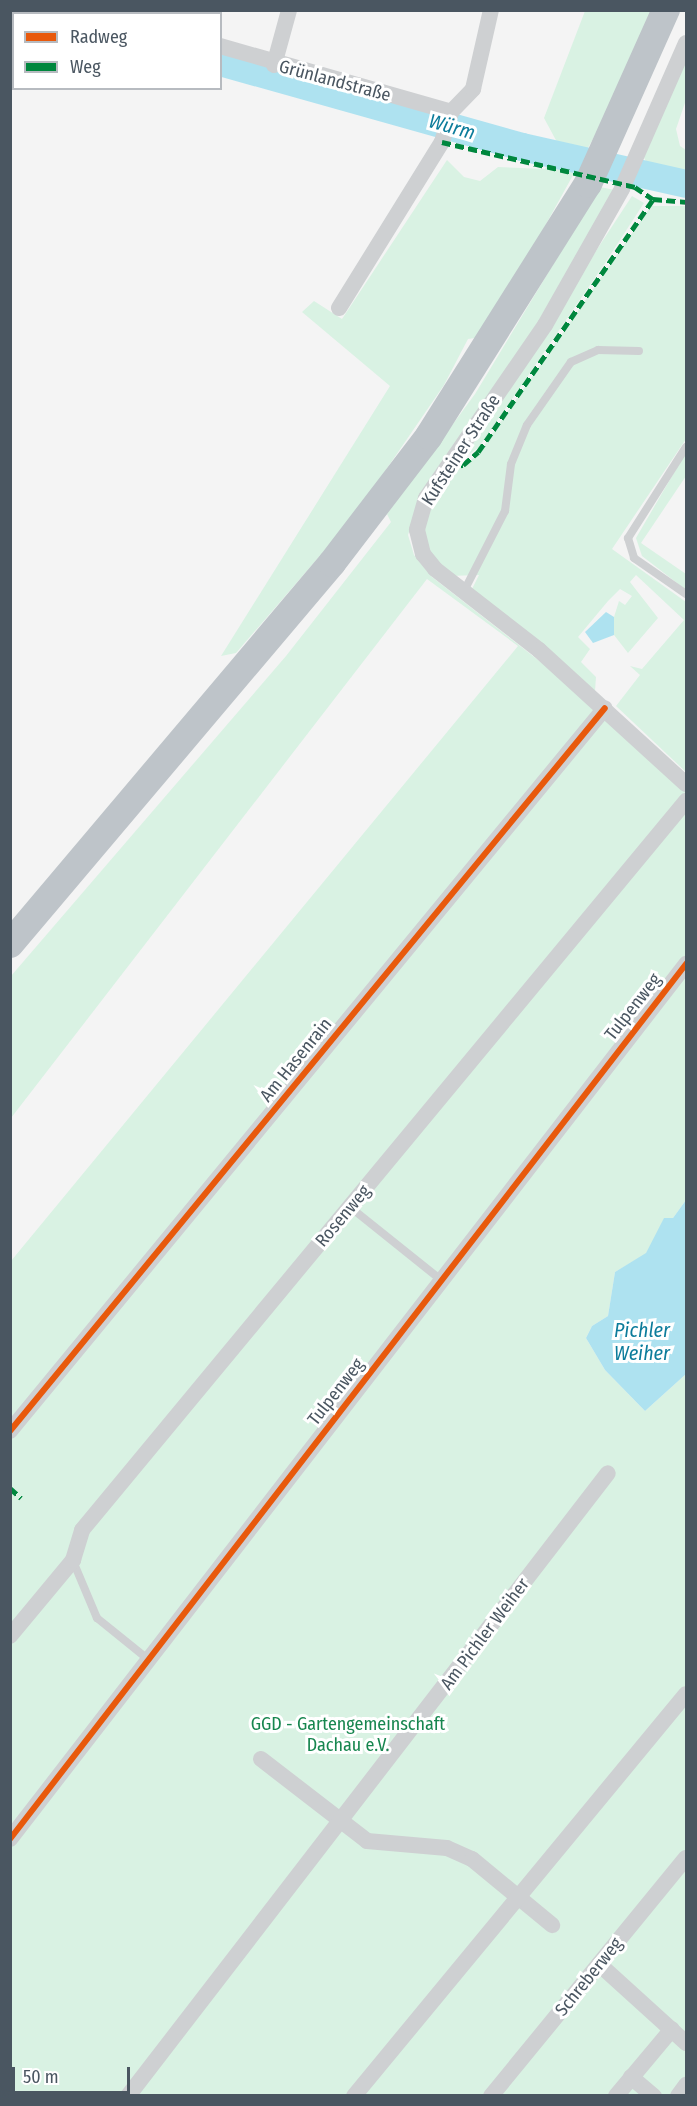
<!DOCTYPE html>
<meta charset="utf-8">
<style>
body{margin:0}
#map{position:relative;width:697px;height:2106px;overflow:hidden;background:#f4f4f4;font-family:"Fira Sans Condensed",sans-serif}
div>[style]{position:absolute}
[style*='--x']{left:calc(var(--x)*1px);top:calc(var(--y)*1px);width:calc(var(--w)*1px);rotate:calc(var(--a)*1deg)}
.green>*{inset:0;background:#d9f2e3}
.water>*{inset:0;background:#aee2f0}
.river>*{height:28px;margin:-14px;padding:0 14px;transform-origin:14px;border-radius:14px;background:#aee2f0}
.lane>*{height:8px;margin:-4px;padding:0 4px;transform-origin:4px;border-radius:4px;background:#ced0d2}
.street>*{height:16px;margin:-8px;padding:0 8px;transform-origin:8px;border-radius:8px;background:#ced0d2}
.highway>*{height:28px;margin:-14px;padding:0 14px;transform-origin:14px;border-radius:14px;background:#bec4c9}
.quiet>*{height:4.5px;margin-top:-2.25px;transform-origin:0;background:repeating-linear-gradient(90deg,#00873e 0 9px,transparent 0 13.5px)}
.cycleway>*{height:6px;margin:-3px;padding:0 3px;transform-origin:3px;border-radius:3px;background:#e8590c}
span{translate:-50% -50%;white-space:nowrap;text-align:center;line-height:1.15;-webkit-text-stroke:6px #fff;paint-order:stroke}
.street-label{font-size:18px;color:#4a5661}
.park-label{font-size:18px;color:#17864f}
.water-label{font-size:20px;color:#0c7c9b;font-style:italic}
.frame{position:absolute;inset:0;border:12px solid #4a5661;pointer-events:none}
.legend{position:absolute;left:12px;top:12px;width:210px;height:78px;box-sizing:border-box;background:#fff;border:2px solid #b7bbc0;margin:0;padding:8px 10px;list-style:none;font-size:18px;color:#4a5661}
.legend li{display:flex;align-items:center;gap:12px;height:30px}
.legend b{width:30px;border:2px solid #b7bbc0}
.scale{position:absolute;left:12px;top:2067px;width:118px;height:27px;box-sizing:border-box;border:3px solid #4a5661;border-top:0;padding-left:8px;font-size:18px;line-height:21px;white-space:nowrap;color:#4a5661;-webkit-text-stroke:4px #fff;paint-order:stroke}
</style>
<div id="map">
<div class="green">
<div style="clip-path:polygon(585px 11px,654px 11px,605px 117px,507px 295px,482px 337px,468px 339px,444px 385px,355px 515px,236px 653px,221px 656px,390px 386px,302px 312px,314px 301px,342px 319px,447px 160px,464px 177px,480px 181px,498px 167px,545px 169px,558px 144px,544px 118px)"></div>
<div style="clip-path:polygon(686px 43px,686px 100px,676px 129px,680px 146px,686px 150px,686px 184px,655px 177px,640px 151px)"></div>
<div style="clip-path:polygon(600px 187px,615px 190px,521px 351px,421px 493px,408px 535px,414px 555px,432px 577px,556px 674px,686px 793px,686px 1200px,673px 1218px,664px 1219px,646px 1254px,615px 1272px,608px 1316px,592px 1326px,586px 1338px,605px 1370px,645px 1411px,686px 1374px,686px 2095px,11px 2095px,11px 1261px,518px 646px,427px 579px,11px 1118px,11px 976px,286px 656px,391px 522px,387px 514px,475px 394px)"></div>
<div style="clip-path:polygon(632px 196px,644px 203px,605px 263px,479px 447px,456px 464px)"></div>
<div style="clip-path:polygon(651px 206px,686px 206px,686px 439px,612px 549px,686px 602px,686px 772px,616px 706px,640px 675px,630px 666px,642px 669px,684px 620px,636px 575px,630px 582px,658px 618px,628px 653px,614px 635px,614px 617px,619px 601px,625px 605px,632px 596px,620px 589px,608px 601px,578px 637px,590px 649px,581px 662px,596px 677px,595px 691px,472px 589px,479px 575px,450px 576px,427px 549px,423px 532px,435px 496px,453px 469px,465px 467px,483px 447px)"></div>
<div style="clip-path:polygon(686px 452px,686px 476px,641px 543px,686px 574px,686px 590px,642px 556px,636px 538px)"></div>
</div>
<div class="water">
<div style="clip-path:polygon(606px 612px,614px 617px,614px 635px,593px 643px,585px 632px)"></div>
<div style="clip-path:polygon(686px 1200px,686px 1374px,645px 1411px,605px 1370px,586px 1338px,592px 1326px,608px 1316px,615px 1272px,646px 1253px,664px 1218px,673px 1218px)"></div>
</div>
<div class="river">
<div style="--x:72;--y:10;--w:10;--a:24"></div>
<div style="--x:220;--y:62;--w:314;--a:15.7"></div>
<div style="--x:522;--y:147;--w:168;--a:12.7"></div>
</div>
<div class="lane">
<div style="--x:686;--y:447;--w:108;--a:122.5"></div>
<div style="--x:628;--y:538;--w:21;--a:73"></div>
<div style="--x:634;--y:558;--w:63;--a:34.7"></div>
<div style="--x:464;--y:591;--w:90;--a:-62.9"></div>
<div style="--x:505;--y:511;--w:47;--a:-82.7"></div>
<div style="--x:511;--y:464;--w:42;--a:-67.7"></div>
<div style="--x:527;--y:425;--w:77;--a:-55.1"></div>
<div style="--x:571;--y:362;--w:30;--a:-24"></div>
<div style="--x:598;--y:350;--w:41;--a:1.4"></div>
<div style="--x:350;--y:1207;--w:117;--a:38.7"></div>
<div style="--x:73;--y:1561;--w:62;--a:67.2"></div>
<div style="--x:97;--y:1618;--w:67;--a:38.9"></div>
</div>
<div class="street">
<div style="--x:114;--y:10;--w:10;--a:24"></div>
<div style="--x:686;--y:43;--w:159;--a:113.7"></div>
<div style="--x:622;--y:189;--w:156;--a:119.5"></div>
<div style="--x:545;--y:325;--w:210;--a:124.5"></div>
<div style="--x:426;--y:498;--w:33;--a:106"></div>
<div style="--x:417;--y:530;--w:25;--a:76"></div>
<div style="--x:423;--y:554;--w:19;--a:51"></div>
<div style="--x:435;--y:569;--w:132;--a:37.9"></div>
<div style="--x:539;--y:650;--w:199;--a:42.4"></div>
<div style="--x:220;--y:46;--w:240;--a:15.9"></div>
<div style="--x:274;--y:65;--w:57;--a:-74.7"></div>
<div style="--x:339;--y:308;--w:195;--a:-58.2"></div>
<div style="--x:442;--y:142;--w:31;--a:-73"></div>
<div style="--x:451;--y:112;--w:32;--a:-46"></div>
<div style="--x:473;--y:89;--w:81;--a:-77.2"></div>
<div style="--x:10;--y:1431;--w:936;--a:-50.55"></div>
<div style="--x:10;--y:1636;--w:99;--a:-50.3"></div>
<div style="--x:73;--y:1560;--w:31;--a:-73"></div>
<div style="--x:82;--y:1530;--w:947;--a:-50.36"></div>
<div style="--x:261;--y:1759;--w:134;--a:37.7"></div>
<div style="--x:367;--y:1841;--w:80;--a:5"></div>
<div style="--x:447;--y:1848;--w:27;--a:24"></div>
<div style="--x:472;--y:1859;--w:104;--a:39.5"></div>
<div style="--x:10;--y:1839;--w:1106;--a:-52.31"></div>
<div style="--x:599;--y:1964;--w:118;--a:42.2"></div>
<div style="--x:631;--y:2077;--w:30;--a:40"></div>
<div style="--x:128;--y:2096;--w:786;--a:-52.39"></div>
<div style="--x:354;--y:2096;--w:521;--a:-50.45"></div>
<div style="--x:491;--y:2096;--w:308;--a:-50.7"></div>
<div style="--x:616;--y:2096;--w:87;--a:-50.1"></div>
<div style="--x:678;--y:2096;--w:14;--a:-54"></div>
</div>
<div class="highway">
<div style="--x:10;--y:944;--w:499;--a:-49.8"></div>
<div style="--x:332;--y:563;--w:160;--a:-52.6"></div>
<div style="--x:429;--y:436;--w:298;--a:-57.8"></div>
<div style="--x:588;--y:184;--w:191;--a:-65.9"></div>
</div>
<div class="quiet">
<div style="--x:10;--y:13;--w:4;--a:14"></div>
<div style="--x:51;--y:14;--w:4;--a:-76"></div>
<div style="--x:10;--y:75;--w:6;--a:-45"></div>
<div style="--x:442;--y:142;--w:198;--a:13.1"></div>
<div style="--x:635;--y:187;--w:22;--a:34"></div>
<div style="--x:653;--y:199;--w:33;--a:5"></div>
<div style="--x:447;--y:466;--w:16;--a:-4"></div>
<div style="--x:463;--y:465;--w:20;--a:-41"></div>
<div style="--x:478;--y:452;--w:308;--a:-55.3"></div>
<div style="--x:10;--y:1488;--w:15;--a:42"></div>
</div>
<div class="cycleway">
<div style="--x:10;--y:1431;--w:936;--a:-50.55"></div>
<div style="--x:10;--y:1839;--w:1106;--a:-52.31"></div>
</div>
<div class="street-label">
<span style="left:335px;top:81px;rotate:15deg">Grünlandstraße</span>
<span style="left:461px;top:450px;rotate:-57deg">Kufsteiner Straße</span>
<span style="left:633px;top:1007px;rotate:-52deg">Tulpenweg</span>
<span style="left:296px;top:1060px;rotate:-51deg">Am Hasenrain</span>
<span style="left:343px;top:1216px;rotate:-50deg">Rosenweg</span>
<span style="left:336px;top:1392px;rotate:-52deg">Tulpenweg</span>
<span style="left:485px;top:1634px;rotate:-53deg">Am Pichler Weiher</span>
<span style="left:589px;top:1977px;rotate:-51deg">Schreberweg</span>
</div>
<div class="park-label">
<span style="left:348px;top:1735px">GGD - Gartengemeinschaft<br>Dachau e.V.</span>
</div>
<div class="water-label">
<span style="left:452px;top:127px;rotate:16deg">Würm</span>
<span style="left:642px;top:1342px">Pichler<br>Weiher</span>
</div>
<div class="frame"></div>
<ul class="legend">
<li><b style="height:8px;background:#e8590c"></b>Radweg</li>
<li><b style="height:8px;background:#00873e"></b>Weg</li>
</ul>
<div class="scale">50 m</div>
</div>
